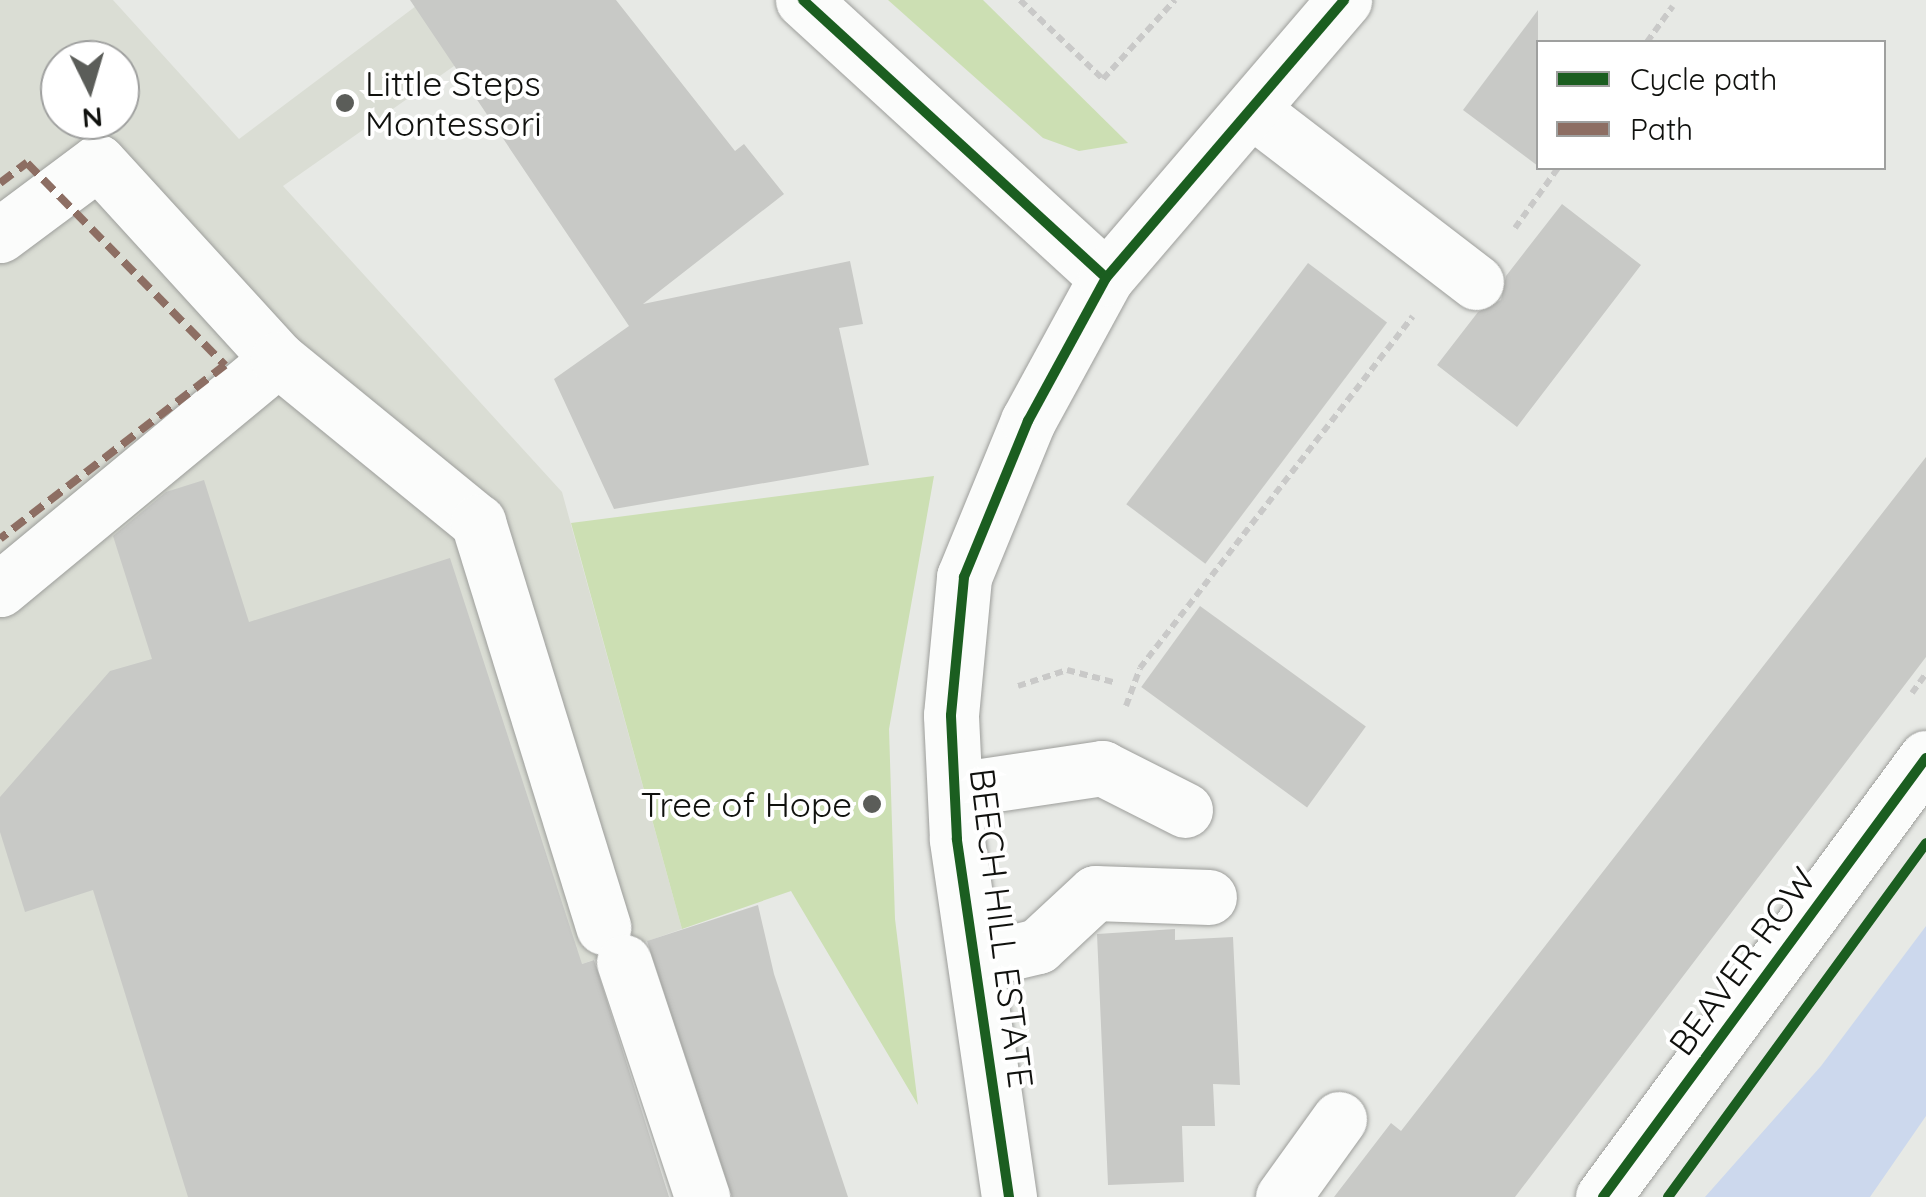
<!DOCTYPE html>
<style>
body{margin:0}
#map{position:relative;width:1926px;height:1197px;overflow:hidden;background:#e7e9e5;font-family:Quicksand,sans-serif}
div>[style]{position:absolute}
[style*='--x']{left:calc(var(--x)*1px);top:calc(var(--y)*1px);width:calc(var(--w)*1px);rotate:calc(var(--a)*1deg)}
.built>*{inset:0;background:#daddd4}
.green>*{inset:0;background:#ccdfb3}
.water>*{inset:0;background:#ccd8ed}
.building>*{inset:0;background:#c8c9c6;transform-origin:0 0}
.path>*{height:6px;margin-top:-3px;transform-origin:0;background:repeating-linear-gradient(90deg,#c9c9c8 0 8px,transparent 0 13px)}
.roads{filter:drop-shadow(0 0 2px #9d9e9b) drop-shadow(0 0 2px #9d9e9b)}
.minor>*{height:55px;margin:-27.5px;padding:0 27.5px;transform-origin:27.5px;border-radius:27.5px;background:#fbfcfb}
.quiet>*{height:8px;margin-top:-4px;transform-origin:0;background:repeating-linear-gradient(90deg,#8d6e63 0 15px,transparent 0 23px)}
.cycleway>*{height:10px;margin:-5px;padding:0 5px;transform-origin:5px;border-radius:5px;background:#1b5e20}
.dots>*{width:28px;height:28px;translate:-50% -50%;box-sizing:border-box;border:5px solid #fff;border-radius:50%}
span{translate:-50% -50%;white-space:nowrap;text-align:center;line-height:1.15;-webkit-text-stroke:8px #fff;paint-order:stroke}
.poi-label{font-size:35px;color:#10110e}
.left{translate:0 -50%;text-align:left}
.right{translate:-100% -50%;text-align:right}
.street-label{font-size:35px;color:#10110e}
.legend{position:absolute;left:1536px;top:40px;width:350px;height:130px;box-sizing:border-box;background:#fff;border:2px solid #9fa09f;margin:0;padding:12px 18px;list-style:none;font-size:30px;color:#10110e}
.legend li{display:flex;align-items:center;gap:20px;height:50px}
.legend b{width:50px;border:2px solid #9fa09f}
.north{position:absolute;left:40px;top:40px;width:100px;height:100px;box-sizing:border-box;background:#fff;border:2px solid #9fa09f;border-radius:50%;rotate:175deg;font-size:28px;font-weight:700;line-height:40px;text-align:center;color:#10110e}
.north::after{content:'';display:block;margin:auto;width:35px;height:45px;background:#5b5d59;clip-path:polygon(50% 0,100% 100%,50% 72%,0 100%)}
</style>
<div id="map">
<div class="built">
<div style="clip-path:polygon(evenodd,0 0,113px 0,239px 139px,424px 0,484px 45px,283px 186px,562px 492px,682px 929px,582px 964px,657px 1197px,0 1197px,0 0,60px 60px,120px 60px,120px 120px,60px 120px,60px 60px)"></div>
</div>
<div class="green">
<div style="clip-path:polygon(888px 0,983px 0,1128px 143px,1079px 151px,1043px 138px)"></div>
<div style="clip-path:polygon(934px 476px,889px 729px,895px 919px,918px 1105px,791px 891px,682px 929px,571px 523px)"></div>
</div>
<div class="water">
<div style="clip-path:polygon(1926px 926px,1926px 1116px,1870px 1197px,1705px 1197px,1821px 1066px)"></div>
</div>
<div class="building">
<div style="clip-path:polygon(410px 0,616px 0,735px 151px,744px 144px,784px 194px,643px 304px,850px 261px,863px 324px,839px 328px,869px 465px,614px 509px,554px 379px,629px 326px)"></div>
<div style="clip-path:polygon(1538px 10px,1538px 166px,1463px 110px)"></div>
<div style="clip-path:polygon(1562px 204px,1641px 265px,1517px 427px,1437px 365px,1478px 312px,1501px 300px,1506px 276px)"></div>
<div style="left:1308px;top:263px;width:99px;height:302px;rotate:37deg"></div>
<div style="clip-path:polygon(1926px 457px,1926px 657px,1515px 1197px,1334px 1197px,1391px 1123px,1401px 1131px)"></div>
<div style="clip-path:polygon(204px 480px,249px 622px,450px 558px,582px 964px,594px 960px,669px 1197px,188px 1197px,93px 890px,25px 912px,0 832px,0 797px,110px 671px,152px 659px,113px 536px,166px 492px)"></div>
<div style="left:1200px;top:606px;width:205px;height:100px;rotate:36deg"></div>
<div style="clip-path:polygon(758px 905px,774px 974px,848px 1197px,732px 1197px,647px 941px)"></div>
<div style="clip-path:polygon(1175px 929px,1175px 940px,1233px 937px,1240px 1085px,1213px 1084px,1215px 1126px,1182px 1126px,1184px 1182px,1108px 1185px,1097px 934px)"></div>
</div>
<div class="path">
<div style="--x:1020;--y:0;--w:115;--a:43.6"></div>
<div style="--x:1103;--y:79;--w:107;--a:-47.7"></div>
<div style="--x:1647;--y:42;--w:44;--a:-54.2"></div>
<div style="--x:1515;--y:228;--w:74;--a:-54.4"></div>
<div style="--x:1018;--y:686;--w:52;--a:-18.1"></div>
<div style="--x:1067;--y:670;--w:48;--a:14.6"></div>
<div style="--x:1912;--y:693;--w:24;--a:-54"></div>
<div style="--x:1126;--y:706;--w:40;--a:-69.8"></div>
<div style="--x:1140;--y:668;--w:445;--a:-52.2"></div>
</div>
<div class="roads">
<div class="minor">
<div style="--x:803;--y:0;--w:411;--a:42.5"></div>
<div style="--x:1253;--y:111;--w:281;--a:37.5"></div>
<div style="--x:0;--y:235;--w:122;--a:-36.7"></div>
<div style="--x:98;--y:162;--w:267;--a:47.6"></div>
<div style="--x:278;--y:359;--w:361;--a:140.4"></div>
<div style="--x:278;--y:359;--w:258;--a:39.2"></div>
<div style="--x:478;--y:522;--w:424;--a:72.8"></div>
<div style="--x:955;--y:790;--w:149;--a:-8.5"></div>
<div style="--x:1102;--y:768;--w:93;--a:26.8"></div>
<div style="--x:975;--y:961;--w:65;--a:-13.4"></div>
<div style="--x:1038;--y:946;--w:78;--a:-42.9"></div>
<div style="--x:1095;--y:893;--w:114;--a:2"></div>
<div style="--x:624;--y:962;--w:248;--a:71.6"></div>
<div style="--x:1009;--y:1197;--w:362;--a:-98.3"></div>
<div style="--x:957;--y:839;--w:124;--a:-92.8"></div>
<div style="--x:951;--y:715;--w:139;--a:-84.6"></div>
<div style="--x:964;--y:577;--w:169;--a:-67.7"></div>
<div style="--x:1028;--y:421;--w:163;--a:-61.4"></div>
<div style="--x:1106;--y:278;--w:366;--a:-49.4"></div>
<div style="--x:1283;--y:1197;--w:96;--a:-54.3"></div>
<div style="--x:1603;--y:1197;--w:545;--a:-53.66"></div>
</div>
</div>
<div class="quiet">
<div style="--x:0;--y:183;--w:34;--a:-37"></div>
<div style="--x:27;--y:163;--w:283;--a:45.6"></div>
<div style="--x:225;--y:365;--w:284;--a:142.3"></div>
</div>
<div class="cycleway">
<div style="--x:803;--y:0;--w:411;--a:42.5"></div>
<div style="--x:1009;--y:1197;--w:362;--a:-98.3"></div>
<div style="--x:957;--y:839;--w:124;--a:-92.8"></div>
<div style="--x:951;--y:715;--w:139;--a:-84.6"></div>
<div style="--x:964;--y:577;--w:169;--a:-67.7"></div>
<div style="--x:1028;--y:421;--w:163;--a:-61.4"></div>
<div style="--x:1106;--y:278;--w:366;--a:-49.4"></div>
<div style="--x:1603;--y:1197;--w:545;--a:-53.66"></div>
<div style="--x:1668;--y:1197;--w:438;--a:-53.9"></div>
</div>
<div class="dots">
<div style="left:345px;top:103px;background:#5b5d59"></div>
<div style="left:872px;top:804px;background:#5b5d59"></div>
</div>
<div class="poi-label">
<span class="left" style="left:365px;top:103px">Little Steps<br>Montessori</span>
<span class="right" style="left:852px;top:804px">Tree of Hope</span>
</div>
<div class="street-label">
<span style="left:1002px;top:928px;rotate:83deg">BEECH HILL ESTATE</span>
<span style="left:1742px;top:961px;rotate:-54deg">BEAVER ROW</span>
</div>
<ul class="legend">
<li><b style="height:12px;background:#1b5e20"></b>Cycle path</li>
<li><b style="height:12px;background:#8d6e63"></b>Path</li>
</ul>
<div class="north">N</div>
</div>
